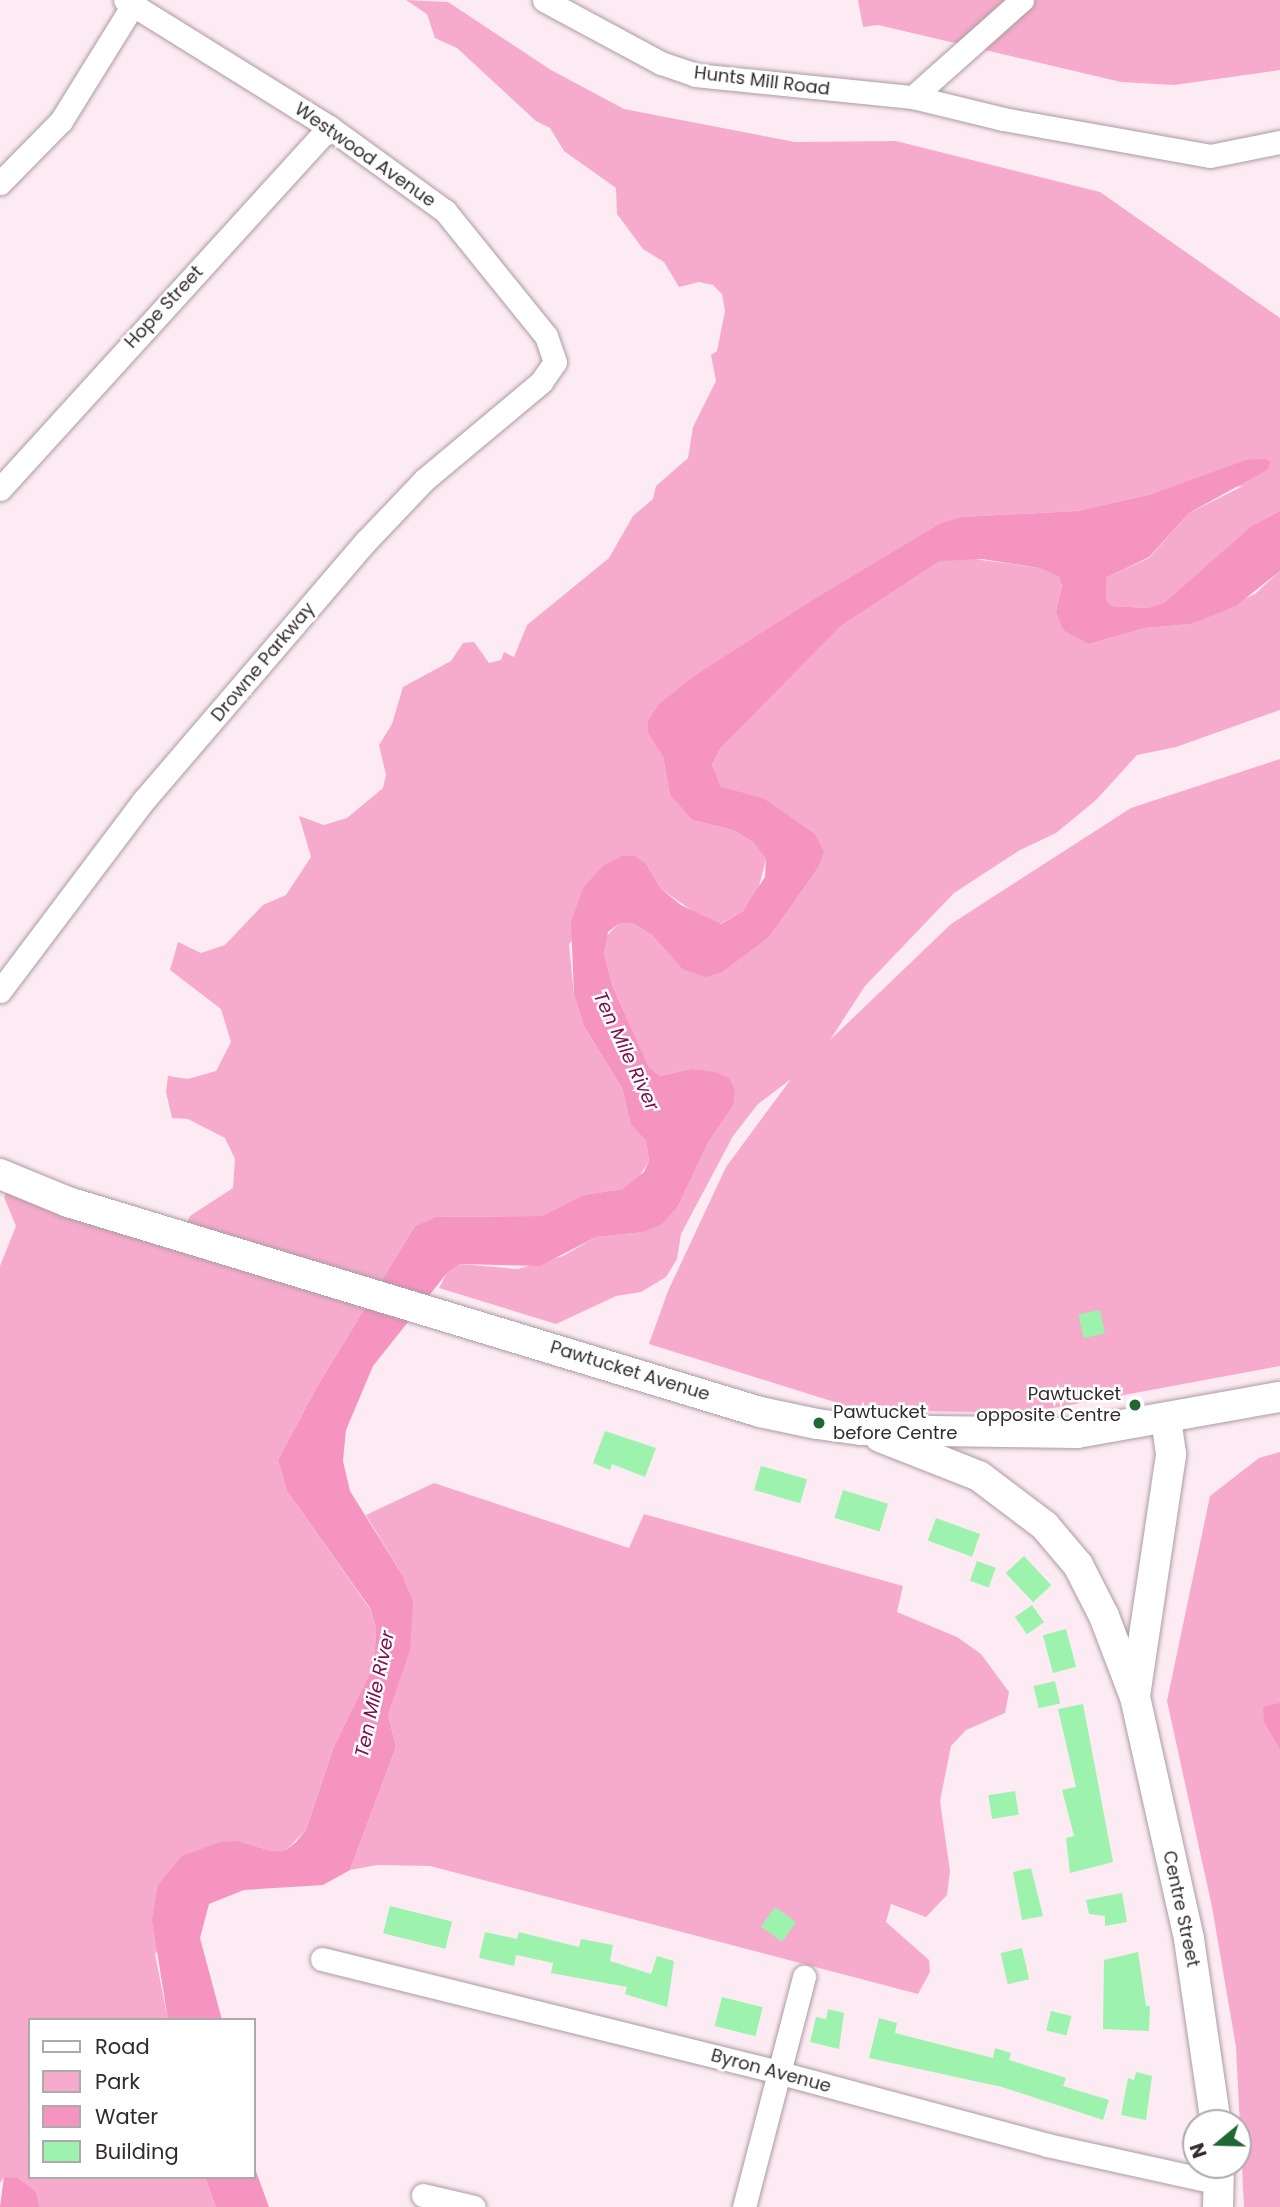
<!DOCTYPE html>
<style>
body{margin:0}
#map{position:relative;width:1280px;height:2207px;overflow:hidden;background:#fdebf3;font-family:Poppins,sans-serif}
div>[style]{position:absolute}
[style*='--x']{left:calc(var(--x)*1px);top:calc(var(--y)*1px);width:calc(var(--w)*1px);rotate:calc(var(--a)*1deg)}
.green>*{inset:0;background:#f6abcc}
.water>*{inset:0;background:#f594c1}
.building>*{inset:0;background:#9df3ad;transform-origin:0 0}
.roads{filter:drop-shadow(0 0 2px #ac9ba2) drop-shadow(0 0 2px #ac9ba2)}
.minor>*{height:23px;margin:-11.5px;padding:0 11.5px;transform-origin:11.5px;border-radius:11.5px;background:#fff}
.major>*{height:30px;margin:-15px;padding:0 15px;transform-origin:15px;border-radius:15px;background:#fff}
.dots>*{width:19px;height:19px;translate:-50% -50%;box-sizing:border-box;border:4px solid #fff;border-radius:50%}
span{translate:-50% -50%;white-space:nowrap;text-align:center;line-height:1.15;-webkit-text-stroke:5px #fff;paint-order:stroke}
.street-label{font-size:18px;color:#312b2e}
.poi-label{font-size:18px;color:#312b2e}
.right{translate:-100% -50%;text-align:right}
.left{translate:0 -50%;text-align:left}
.water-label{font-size:19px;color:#810d53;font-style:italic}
.legend{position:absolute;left:28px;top:2018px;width:228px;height:161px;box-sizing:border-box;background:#fff;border:2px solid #adaaab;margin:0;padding:9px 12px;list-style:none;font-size:21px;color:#312b2e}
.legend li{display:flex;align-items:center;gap:14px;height:35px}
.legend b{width:35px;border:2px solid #adaaab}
.north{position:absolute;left:1182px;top:2109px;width:70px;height:70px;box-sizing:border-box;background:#fff;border:2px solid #adaaab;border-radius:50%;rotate:251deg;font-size:19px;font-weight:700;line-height:28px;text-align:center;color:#312b2e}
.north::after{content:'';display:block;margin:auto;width:24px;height:32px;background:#206733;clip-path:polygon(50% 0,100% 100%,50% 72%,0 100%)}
</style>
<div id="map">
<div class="green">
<div style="clip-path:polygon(406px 0,448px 2px,551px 70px,624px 109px,795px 142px,896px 141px,1100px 192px,1280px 318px,1280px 511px,1251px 526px,1165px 602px,1148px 608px,1111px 606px,1106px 599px,1106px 578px,1149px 558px,1189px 513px,1243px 486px,1152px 494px,1077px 511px,960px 517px,941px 523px,697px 674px,648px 732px,663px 757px,670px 795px,692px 820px,733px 830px,753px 842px,766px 859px,758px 890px,743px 911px,720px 924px,707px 921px,661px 889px,646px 864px,569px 944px,574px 995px,584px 1026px,622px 1088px,631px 1125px,646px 1141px,649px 1161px,637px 1180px,623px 1189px,583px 1195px,542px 1216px,435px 1217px,415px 1226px,318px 1385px,278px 1460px,287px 1491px,370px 1609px,376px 1628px,374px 1664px,333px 1749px,306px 1830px,286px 1850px,271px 1851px,239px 1841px,155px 1954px,168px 2020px,30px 2020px,30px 2177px,205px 2177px,216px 2207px,40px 2207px,36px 2192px,4px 2177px,0 2183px,0 1266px,16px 1226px,4px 1197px,16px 1176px,184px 1230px,190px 1216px,233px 1188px,235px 1159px,225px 1138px,188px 1119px,172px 1118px,166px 1092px,168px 1076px,188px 1079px,216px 1071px,231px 1042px,221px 1009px,170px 970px,178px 942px,201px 953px,225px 945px,263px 905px,286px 895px,311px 857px,299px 816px,324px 825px,347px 818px,383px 788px,386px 775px,379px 745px,392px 724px,403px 687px,451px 661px,463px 643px,474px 642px,489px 663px,501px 660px,504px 652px,514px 657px,527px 625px,609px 558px,633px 516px,653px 499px,656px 486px,688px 458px,693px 427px,716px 381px,711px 355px,717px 351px,725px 311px,722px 294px,713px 285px,699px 282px,679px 287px,664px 262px,643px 249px,617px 214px,616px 188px,564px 151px,550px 128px,536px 121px,457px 48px,435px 38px,427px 14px)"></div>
<div style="clip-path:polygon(858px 0,1280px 0,1280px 70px,1174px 85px,1121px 82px,878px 25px,863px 27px)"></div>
<div style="clip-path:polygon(959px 557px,1039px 568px,1059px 577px,1062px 586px,1056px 611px,1089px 644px,1145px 628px,1191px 624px,1255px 594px,1280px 571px,1280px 710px,1176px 747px,1137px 755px,1096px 800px,1056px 833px,1020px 850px,954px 893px,865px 986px,830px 1040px,951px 924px,1131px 808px,1280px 759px,1280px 1366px,1027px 1413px,860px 1410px,649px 1344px,668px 1291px,726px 1167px,791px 1079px,758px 1104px,733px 1136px,681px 1234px,677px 1259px,666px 1277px,641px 1292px,616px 1296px,556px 1324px,439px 1288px,447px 1273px,460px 1264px,518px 1269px,563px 1256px,596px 1237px,644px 1232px,678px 1206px,709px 1141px,733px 1106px,691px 1069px,660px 1076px,649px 1067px,612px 985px,604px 953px,606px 937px,618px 924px,632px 923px,652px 935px,682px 969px,770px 936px,818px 868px,763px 798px,721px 788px,712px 765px,720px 749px,841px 626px,940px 561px)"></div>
<div style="clip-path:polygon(1280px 1452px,1280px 2207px,1244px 2207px,1236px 2047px,1212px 1907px,1167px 1701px,1210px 1496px,1259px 1458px)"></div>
<div style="clip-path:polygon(434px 1483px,629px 1548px,644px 1514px,903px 1586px,897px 1612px,957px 1637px,981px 1654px,1009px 1692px,1005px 1713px,966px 1730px,951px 1746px,940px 1801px,950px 1871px,947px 1895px,926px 1917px,891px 1904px,886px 1922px,929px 1960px,930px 1972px,918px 1994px,430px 1866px,377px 1865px,350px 1870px,396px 1747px,388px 1714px,401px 1573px,366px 1515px)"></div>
</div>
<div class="water">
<div style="clip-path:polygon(1265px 459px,1271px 462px,1267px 470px,1189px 513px,1149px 557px,1106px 578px,1106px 599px,1111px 606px,1148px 608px,1165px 602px,1251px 526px,1280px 511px,1280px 571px,1236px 606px,1191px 624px,1145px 628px,1089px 644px,1063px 630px,1056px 611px,1062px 586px,1059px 577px,1039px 568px,982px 559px,940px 561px,841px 626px,720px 749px,712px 765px,721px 787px,763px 798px,815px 834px,824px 852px,818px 868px,770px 936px,722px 972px,706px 977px,682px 969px,652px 935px,632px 923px,618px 924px,608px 932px,604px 953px,612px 985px,649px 1067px,660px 1076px,691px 1069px,715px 1072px,729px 1078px,735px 1090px,733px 1106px,709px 1141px,678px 1206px,662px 1224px,644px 1232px,596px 1237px,540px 1266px,460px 1264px,447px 1273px,373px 1366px,346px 1430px,343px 1461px,350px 1491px,401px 1573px,413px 1602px,410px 1650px,388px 1714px,396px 1747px,350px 1870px,323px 1885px,244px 1890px,209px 1904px,200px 1938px,222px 2020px,168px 2020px,152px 1920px,158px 1885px,182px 1856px,220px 1842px,239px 1841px,271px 1851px,286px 1850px,296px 1842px,306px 1830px,333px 1749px,374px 1664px,376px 1628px,370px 1608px,287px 1491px,278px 1460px,318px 1385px,415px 1226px,435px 1217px,542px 1216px,583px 1195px,623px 1189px,644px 1172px,649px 1161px,646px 1141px,631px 1125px,622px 1088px,584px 1026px,574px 995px,571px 921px,584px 887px,603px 866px,622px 856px,635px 856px,646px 864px,661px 889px,681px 905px,721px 924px,743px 911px,765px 877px,766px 859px,753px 842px,733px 830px,692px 820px,670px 795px,663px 757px,648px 733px,648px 721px,659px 704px,697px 674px,816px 598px,941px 523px,960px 517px,1077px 511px,1152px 494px,1246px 460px)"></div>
<div style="clip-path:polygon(1280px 1703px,1280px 1749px,1264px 1722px,1263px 1707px)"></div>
<div style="clip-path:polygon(254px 2166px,269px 2207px,216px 2207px,205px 2177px,254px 2177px)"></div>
<div style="clip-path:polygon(4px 2177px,18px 2178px,36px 2192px,40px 2207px,0 2207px)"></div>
</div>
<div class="building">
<div style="left:1100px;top:1310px;width:24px;height:22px;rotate:78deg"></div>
<div style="clip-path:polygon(605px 1431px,656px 1448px,645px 1477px,612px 1464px,610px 1470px,593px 1463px)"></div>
<div style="left:761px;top:1466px;width:48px;height:25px;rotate:16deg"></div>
<div style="left:843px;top:1490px;width:47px;height:29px;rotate:17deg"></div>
<div style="left:936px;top:1518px;width:47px;height:24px;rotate:20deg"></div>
<div style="left:1024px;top:1556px;width:40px;height:25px;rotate:47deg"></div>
<div style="left:977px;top:1561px;width:20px;height:21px;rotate:20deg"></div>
<div style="left:1032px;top:1605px;width:21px;height:21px;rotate:55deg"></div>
<div style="left:1066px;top:1629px;width:39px;height:24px;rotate:75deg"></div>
<div style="left:1055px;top:1681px;width:23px;height:22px;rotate:77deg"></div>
<div style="clip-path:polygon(1083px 1704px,1113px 1862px,1070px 1873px,1066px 1838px,1074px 1836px,1062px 1790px,1076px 1787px,1058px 1709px)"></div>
<div style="left:1015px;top:1791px;width:24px;height:27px;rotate:81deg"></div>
<div style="clip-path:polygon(1031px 1868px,1043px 1916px,1022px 1920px,1013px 1872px)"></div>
<div style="clip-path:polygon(1122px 1893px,1127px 1922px,1105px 1926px,1105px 1916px,1089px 1914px,1086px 1900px)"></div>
<div style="left:390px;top:1906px;width:64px;height:28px;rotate:14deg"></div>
<div style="left:775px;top:1907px;width:26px;height:24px;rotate:36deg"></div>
<div style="clip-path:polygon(485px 1932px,517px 1939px,519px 1932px,579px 1947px,581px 1939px,613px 1945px,610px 1961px,651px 1974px,657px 1956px,674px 1961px,667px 2007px,625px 1994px,627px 1987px,551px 1973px,553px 1963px,516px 1955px,514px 1966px,479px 1958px)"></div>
<div style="left:1022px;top:1948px;width:32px;height:22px;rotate:77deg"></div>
<div style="clip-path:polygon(1138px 1952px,1146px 2006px,1150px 2006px,1149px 2031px,1103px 2029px,1104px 1960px)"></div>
<div style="left:722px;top:1997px;width:42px;height:30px;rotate:14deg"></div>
<div style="clip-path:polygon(828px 2009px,844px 2013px,839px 2049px,810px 2042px,816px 2017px,826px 2019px)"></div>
<div style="left:1051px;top:2011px;width:21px;height:20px;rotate:14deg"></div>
<div style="clip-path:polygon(879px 2018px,897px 2023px,895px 2033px,993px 2058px,995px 2048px,1011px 2053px,1009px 2060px,1066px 2078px,1063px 2086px,1109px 2100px,1103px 2120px,1002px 2087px,869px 2058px)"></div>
<div style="clip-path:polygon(1136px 2072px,1152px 2076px,1146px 2120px,1121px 2115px,1128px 2078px,1134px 2080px)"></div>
</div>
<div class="roads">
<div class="minor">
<div style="--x:544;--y:0;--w:133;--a:28.3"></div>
<div style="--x:661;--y:63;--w:36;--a:19"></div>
<div style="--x:695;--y:75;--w:219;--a:5.8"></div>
<div style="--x:913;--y:97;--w:93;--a:13.7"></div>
<div style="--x:1003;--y:119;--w:210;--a:10.1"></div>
<div style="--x:1210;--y:156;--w:71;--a:-11.3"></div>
<div style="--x:913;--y:97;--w:146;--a:-41.7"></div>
<div style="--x:0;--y:183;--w:87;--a:-45.5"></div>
<div style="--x:61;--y:121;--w:137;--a:-58.2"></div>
<div style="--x:0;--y:489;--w:489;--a:-47.7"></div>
<div style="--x:0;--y:991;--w:239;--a:-53"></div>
<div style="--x:144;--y:800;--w:341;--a:-49.4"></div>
<div style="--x:366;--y:541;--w:84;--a:-46.4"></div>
<div style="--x:424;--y:480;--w:153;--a:-39.9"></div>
<div style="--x:541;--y:382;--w:24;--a:-55"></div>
<div style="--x:555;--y:362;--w:28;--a:-109"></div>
<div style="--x:546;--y:336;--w:161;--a:-128.9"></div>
<div style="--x:445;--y:211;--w:143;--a:-144.1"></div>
<div style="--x:329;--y:127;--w:240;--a:-148.1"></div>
<div style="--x:322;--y:1959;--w:469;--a:13.9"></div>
<div style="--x:777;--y:2072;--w:280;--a:15.1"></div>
<div style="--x:1047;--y:2145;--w:177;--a:12.4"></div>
<div style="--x:423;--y:2195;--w:52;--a:13.2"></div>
<div style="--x:744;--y:2207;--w:238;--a:-75.4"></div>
</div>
<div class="major">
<div style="--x:0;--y:1174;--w:74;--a:22.4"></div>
<div style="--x:68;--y:1202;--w:723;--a:16.88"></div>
<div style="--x:760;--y:1412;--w:58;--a:11.9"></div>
<div style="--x:817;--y:1424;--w:44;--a:7.8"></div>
<div style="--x:861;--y:1430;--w:216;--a:0.8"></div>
<div style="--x:1077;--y:1433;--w:206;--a:-10.1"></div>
<div style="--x:880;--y:1437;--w:106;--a:21.5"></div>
<div style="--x:979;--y:1476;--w:83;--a:37.1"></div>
<div style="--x:1045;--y:1526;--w:51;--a:49.8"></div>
<div style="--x:1078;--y:1565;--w:57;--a:63"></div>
<div style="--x:1104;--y:1616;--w:87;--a:69.1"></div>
<div style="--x:1135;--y:1697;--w:248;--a:77.4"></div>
<div style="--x:1189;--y:1939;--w:186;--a:81.7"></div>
<div style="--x:1135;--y:1696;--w:245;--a:-81.5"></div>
<div style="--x:1171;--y:1454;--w:34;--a:-98"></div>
<div style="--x:1218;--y:2207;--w:42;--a:-88.6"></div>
</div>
</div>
<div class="dots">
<div style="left:1135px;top:1405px;background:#206733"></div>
<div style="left:819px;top:1423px;background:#206733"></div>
</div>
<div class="street-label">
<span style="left:762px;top:81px;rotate:7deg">Hunts Mill Road</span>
<span style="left:365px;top:155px;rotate:35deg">Westwood Avenue</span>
<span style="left:164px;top:307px;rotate:-47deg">Hope Street</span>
<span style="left:263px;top:662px;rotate:-50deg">Drowne Parkway</span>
<span style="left:630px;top:1371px;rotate:17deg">Pawtucket Avenue</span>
<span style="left:1181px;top:1909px;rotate:78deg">Centre Street</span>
<span style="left:771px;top:2071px;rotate:15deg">Byron Avenue</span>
</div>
<div class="poi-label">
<span class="right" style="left:1121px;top:1405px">Pawtucket<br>opposite Centre</span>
<span class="left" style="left:833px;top:1423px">Pawtucket<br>before Centre</span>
</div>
<div class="water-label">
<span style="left:626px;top:1051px;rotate:65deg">Ten Mile River</span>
<span style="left:375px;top:1694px;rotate:-78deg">Ten Mile River</span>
</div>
<ul class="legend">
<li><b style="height:9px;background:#fff"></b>Road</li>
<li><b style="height:19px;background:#f6abcc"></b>Park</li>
<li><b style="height:19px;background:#f594c1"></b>Water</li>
<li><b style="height:19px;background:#9df3ad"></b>Building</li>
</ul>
<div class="north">N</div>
</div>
